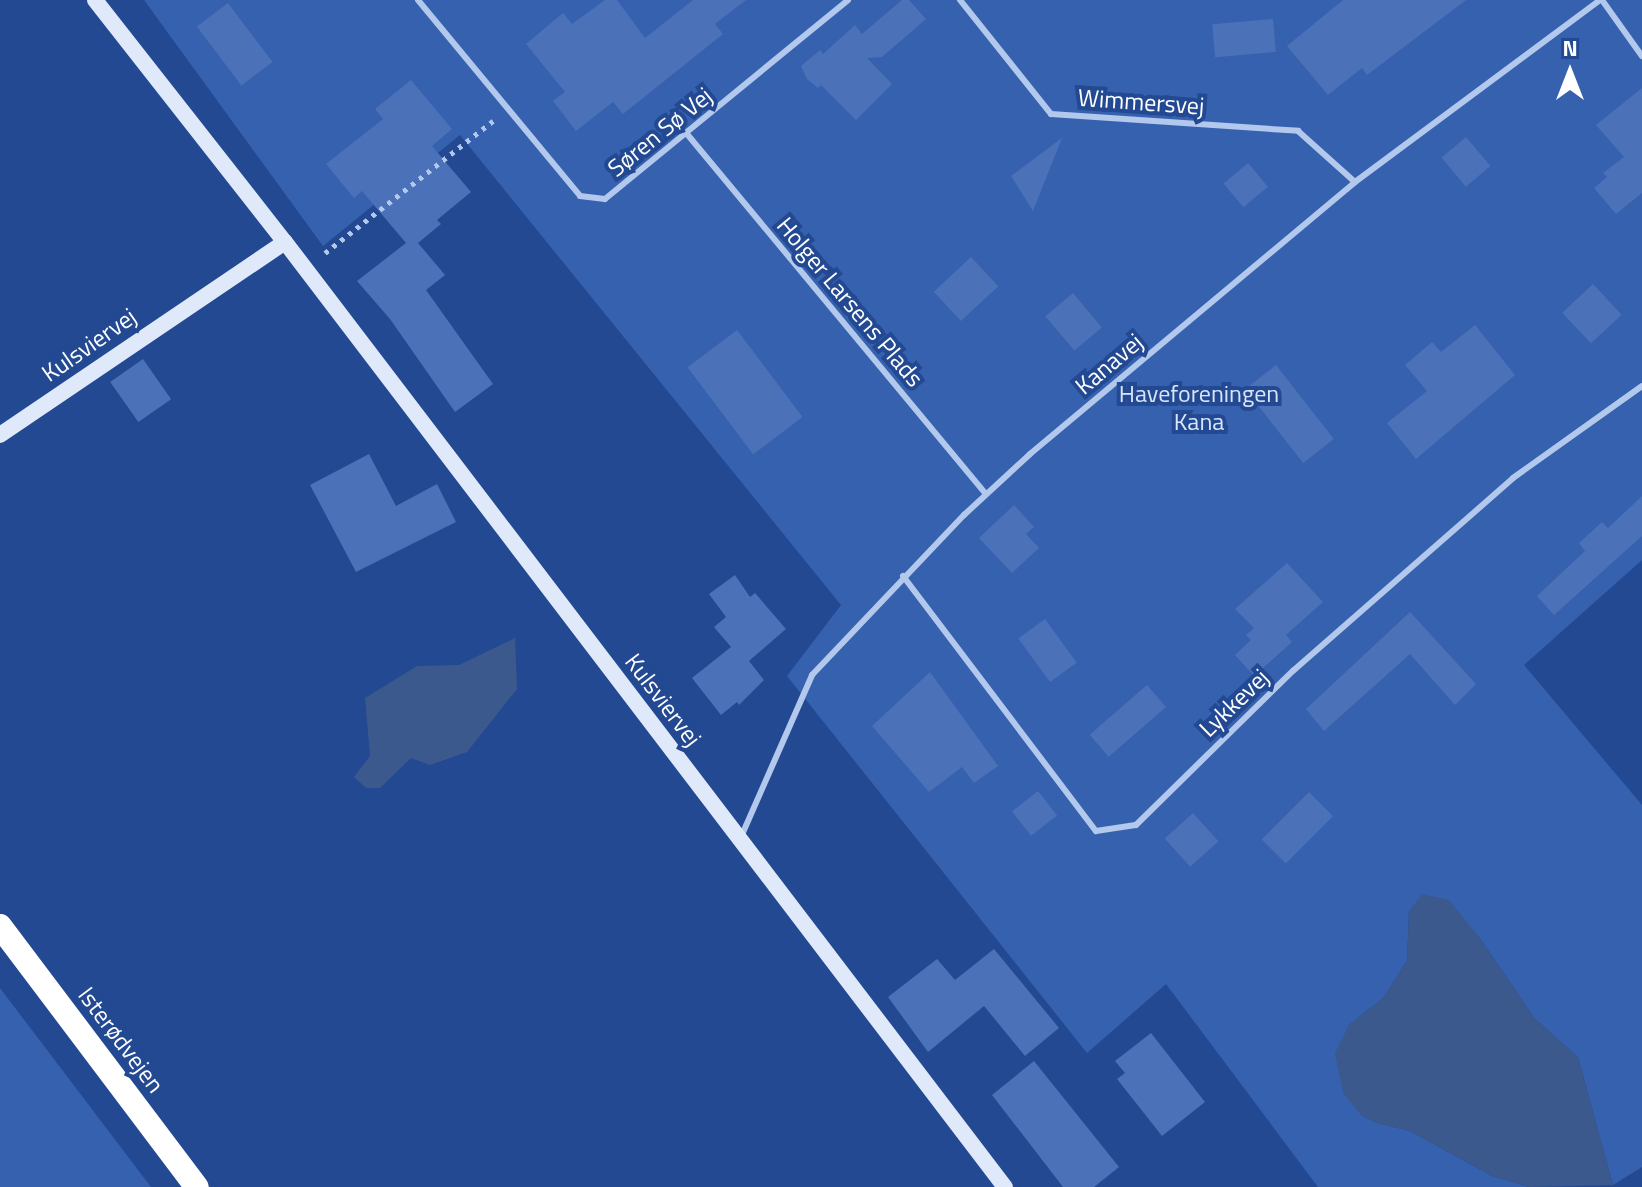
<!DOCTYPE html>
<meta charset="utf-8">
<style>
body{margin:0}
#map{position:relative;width:1642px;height:1187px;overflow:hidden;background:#224992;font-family:"Titillium Web",sans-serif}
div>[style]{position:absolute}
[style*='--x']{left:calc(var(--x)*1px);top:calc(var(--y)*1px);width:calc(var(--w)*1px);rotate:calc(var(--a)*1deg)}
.green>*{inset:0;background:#3661af}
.water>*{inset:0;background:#3c598e}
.building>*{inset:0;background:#4b71b9;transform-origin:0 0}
.path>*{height:5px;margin-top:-2.5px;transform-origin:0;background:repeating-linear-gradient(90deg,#b3c8ed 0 4px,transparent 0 10px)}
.lane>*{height:6px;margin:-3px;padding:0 3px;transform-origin:3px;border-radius:3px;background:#b3c8ed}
.secondary>*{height:16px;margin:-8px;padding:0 8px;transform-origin:8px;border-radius:8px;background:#dfe9fa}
.highway>*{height:24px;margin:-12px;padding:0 12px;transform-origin:12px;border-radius:12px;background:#fff}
span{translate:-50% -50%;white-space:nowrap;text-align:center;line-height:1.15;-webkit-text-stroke:8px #224992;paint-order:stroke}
.street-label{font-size:24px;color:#fff}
.park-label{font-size:24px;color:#d9e5f9}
.north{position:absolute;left:1530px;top:32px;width:80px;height:80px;-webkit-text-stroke:6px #224992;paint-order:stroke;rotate:0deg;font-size:22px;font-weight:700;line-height:32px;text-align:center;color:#fff}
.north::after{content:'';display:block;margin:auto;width:28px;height:36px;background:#fff;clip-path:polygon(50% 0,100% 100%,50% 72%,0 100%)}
</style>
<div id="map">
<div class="green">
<div style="clip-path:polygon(144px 0,1642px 0,1642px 560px,1524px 665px,1642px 805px,1642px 1167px,1613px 1185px,1578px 1057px,1535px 1019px,1479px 937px,1409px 911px,1407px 961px,1383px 998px,1349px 1025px,1361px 1115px,1377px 1123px,1410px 1131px,1492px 1176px,1529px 1187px,1318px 1187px,1166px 984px,1087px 1053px,787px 676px,841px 605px,460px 135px,323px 246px)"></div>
<div style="clip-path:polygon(0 988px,151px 1187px,0 1187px)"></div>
</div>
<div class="water">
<div style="clip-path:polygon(515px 638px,517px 689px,467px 752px,430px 765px,411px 758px,380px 788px,366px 788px,354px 777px,370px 756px,365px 698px,417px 666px,459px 665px)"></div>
<div style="clip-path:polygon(1422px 894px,1449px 900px,1479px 937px,1535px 1019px,1578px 1057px,1613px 1185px,1529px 1187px,1492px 1176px,1410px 1131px,1377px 1123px,1361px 1115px,1343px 1093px,1335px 1053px,1349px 1025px,1383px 998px,1407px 961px,1409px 911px)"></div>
</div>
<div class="building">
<div style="clip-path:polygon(605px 0,617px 0,645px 38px,693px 0,746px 0,715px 24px,723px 34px,623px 114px,613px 102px,576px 131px,553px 101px,565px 92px,526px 44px,563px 13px,572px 24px)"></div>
<div style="clip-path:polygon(902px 0,909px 0,926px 19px,882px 57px,867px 58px,892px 84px,856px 120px,821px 85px,818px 88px,807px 79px,801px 66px,820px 50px,823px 54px,855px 25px,862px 34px)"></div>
<div style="clip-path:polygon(1343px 0,1466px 0,1367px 75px,1362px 68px,1328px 95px,1287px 46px)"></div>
<div style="left:228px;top:3px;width:74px;height:39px;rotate:53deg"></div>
<div style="left:1273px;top:19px;width:33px;height:61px;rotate:85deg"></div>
<div style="clip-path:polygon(411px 80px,452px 129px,432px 146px,471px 192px,437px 220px,441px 224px,418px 243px,445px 275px,426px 290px,493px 384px,455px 412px,390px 319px,357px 281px,406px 243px,362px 191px,354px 198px,326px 164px,383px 119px,375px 109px)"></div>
<div style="clip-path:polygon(1642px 88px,1642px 193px,1616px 214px,1594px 188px,1607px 177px,1603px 173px,1624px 157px,1596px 125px)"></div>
<div style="left:1466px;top:137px;width:38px;height:32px;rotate:50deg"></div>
<div style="clip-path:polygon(1062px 138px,1033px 211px,1011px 176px)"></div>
<div style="left:1248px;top:163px;width:31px;height:32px;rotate:50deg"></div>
<div style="left:971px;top:257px;width:40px;height:51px;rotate:47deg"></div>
<div style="left:1593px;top:284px;width:42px;height:42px;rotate:47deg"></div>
<div style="left:1073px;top:293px;width:45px;height:36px;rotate:50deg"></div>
<div style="clip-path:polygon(1475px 325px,1515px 375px,1416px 459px,1387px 423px,1427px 391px,1405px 365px,1432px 342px,1441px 352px)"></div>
<div style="left:737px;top:330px;width:109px;height:62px;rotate:53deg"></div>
<div style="left:143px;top:359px;width:49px;height:40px;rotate:55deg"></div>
<div style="left:1276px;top:365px;width:94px;height:39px;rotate:52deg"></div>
<div style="clip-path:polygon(369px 454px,396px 506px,437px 484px,456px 522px,356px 572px,310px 485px)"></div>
<div style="clip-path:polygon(1642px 496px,1642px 536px,1554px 615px,1537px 596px,1585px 551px,1579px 543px,1602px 522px,1608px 528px)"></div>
<div style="clip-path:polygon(1014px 505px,1034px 527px,1026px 534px,1039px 548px,1012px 573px,979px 538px)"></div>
<div style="clip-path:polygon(1287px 563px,1323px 602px,1286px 635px,1292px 642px,1254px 676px,1235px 655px,1251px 640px,1246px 635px,1254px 628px,1235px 609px)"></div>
<div style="clip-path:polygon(735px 575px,750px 597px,755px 593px,786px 629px,749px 661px,764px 680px,739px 705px,737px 702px,721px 715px,692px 678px,731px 647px,714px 627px,726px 617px,709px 594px)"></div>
<div style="clip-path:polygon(1410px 612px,1476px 684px,1455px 705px,1410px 654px,1324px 731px,1306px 709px)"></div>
<div style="left:1045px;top:619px;width:54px;height:33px;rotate:54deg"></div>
<div style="clip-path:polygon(930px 672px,998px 766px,974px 783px,962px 767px,929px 792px,872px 726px)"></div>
<div style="left:1147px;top:685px;width:29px;height:76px;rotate:49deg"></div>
<div style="left:1038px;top:791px;width:31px;height:33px;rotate:52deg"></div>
<div style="left:1309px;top:792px;width:34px;height:67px;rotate:45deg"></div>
<div style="left:1193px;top:813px;width:38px;height:38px;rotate:48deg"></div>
<div style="clip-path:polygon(994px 949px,1059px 1028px,1025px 1056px,984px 1006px,928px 1052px,888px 997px,937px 959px,955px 980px)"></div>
<div style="clip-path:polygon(1151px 1033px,1205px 1102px,1162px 1136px,1117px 1079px,1125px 1073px,1115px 1061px)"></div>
<div style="clip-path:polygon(1034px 1061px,1119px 1167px,1094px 1187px,1063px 1187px,992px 1095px)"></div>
</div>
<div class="path">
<div style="--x:325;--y:253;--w:214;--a:-38.2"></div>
</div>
<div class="lane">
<div style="--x:418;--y:0;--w:254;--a:50.4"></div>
<div style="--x:580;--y:196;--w:25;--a:7"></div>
<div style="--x:605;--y:199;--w:314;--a:-39.3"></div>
<div style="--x:960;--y:0;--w:146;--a:51.4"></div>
<div style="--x:1051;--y:114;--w:248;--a:3.9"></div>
<div style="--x:1298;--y:131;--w:76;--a:41.8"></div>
<div style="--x:1602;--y:0;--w:69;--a:54.5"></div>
<div style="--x:687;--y:134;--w:468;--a:50.3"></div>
<div style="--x:903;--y:576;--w:320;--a:52.9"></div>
<div style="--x:1096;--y:831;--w:40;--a:-8.5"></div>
<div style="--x:1136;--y:825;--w:221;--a:-44.5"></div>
<div style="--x:1294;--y:670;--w:291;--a:-41.2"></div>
<div style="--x:1513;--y:478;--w:158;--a:-35.5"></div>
<div style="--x:741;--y:837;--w:177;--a:-66.3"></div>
<div style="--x:812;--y:675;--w:221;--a:-46.5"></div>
<div style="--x:964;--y:515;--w:90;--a:-42.7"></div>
<div style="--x:1030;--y:454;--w:424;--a:-39.9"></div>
<div style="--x:1355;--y:182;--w:305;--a:-36.6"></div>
</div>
<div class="secondary">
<div style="--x:95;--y:0;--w:308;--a:51.9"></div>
<div style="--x:285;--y:242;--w:1188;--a:52.7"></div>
<div style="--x:0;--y:435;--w:344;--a:-34.1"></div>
</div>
<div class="highway">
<div style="--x:0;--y:926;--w:327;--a:53"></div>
</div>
<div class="street-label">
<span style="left:1141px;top:102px;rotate:4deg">Wimmersvej</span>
<span style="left:660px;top:132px;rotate:-39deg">Søren Sø Vej</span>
<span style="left:850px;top:302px;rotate:50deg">Holger Larsens Plads</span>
<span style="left:89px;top:345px;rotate:-35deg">Kulsviervej</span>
<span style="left:1109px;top:364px;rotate:-40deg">Kanavej</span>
<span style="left:663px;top:700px;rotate:53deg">Kulsviervej</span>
<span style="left:1234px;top:703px;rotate:-44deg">Lykkevej</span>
<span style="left:121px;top:1040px;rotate:53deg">Isterødvejen</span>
</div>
<div class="park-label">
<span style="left:1199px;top:408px">Haveforeningen<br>Kana</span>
</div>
<div class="north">N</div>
</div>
